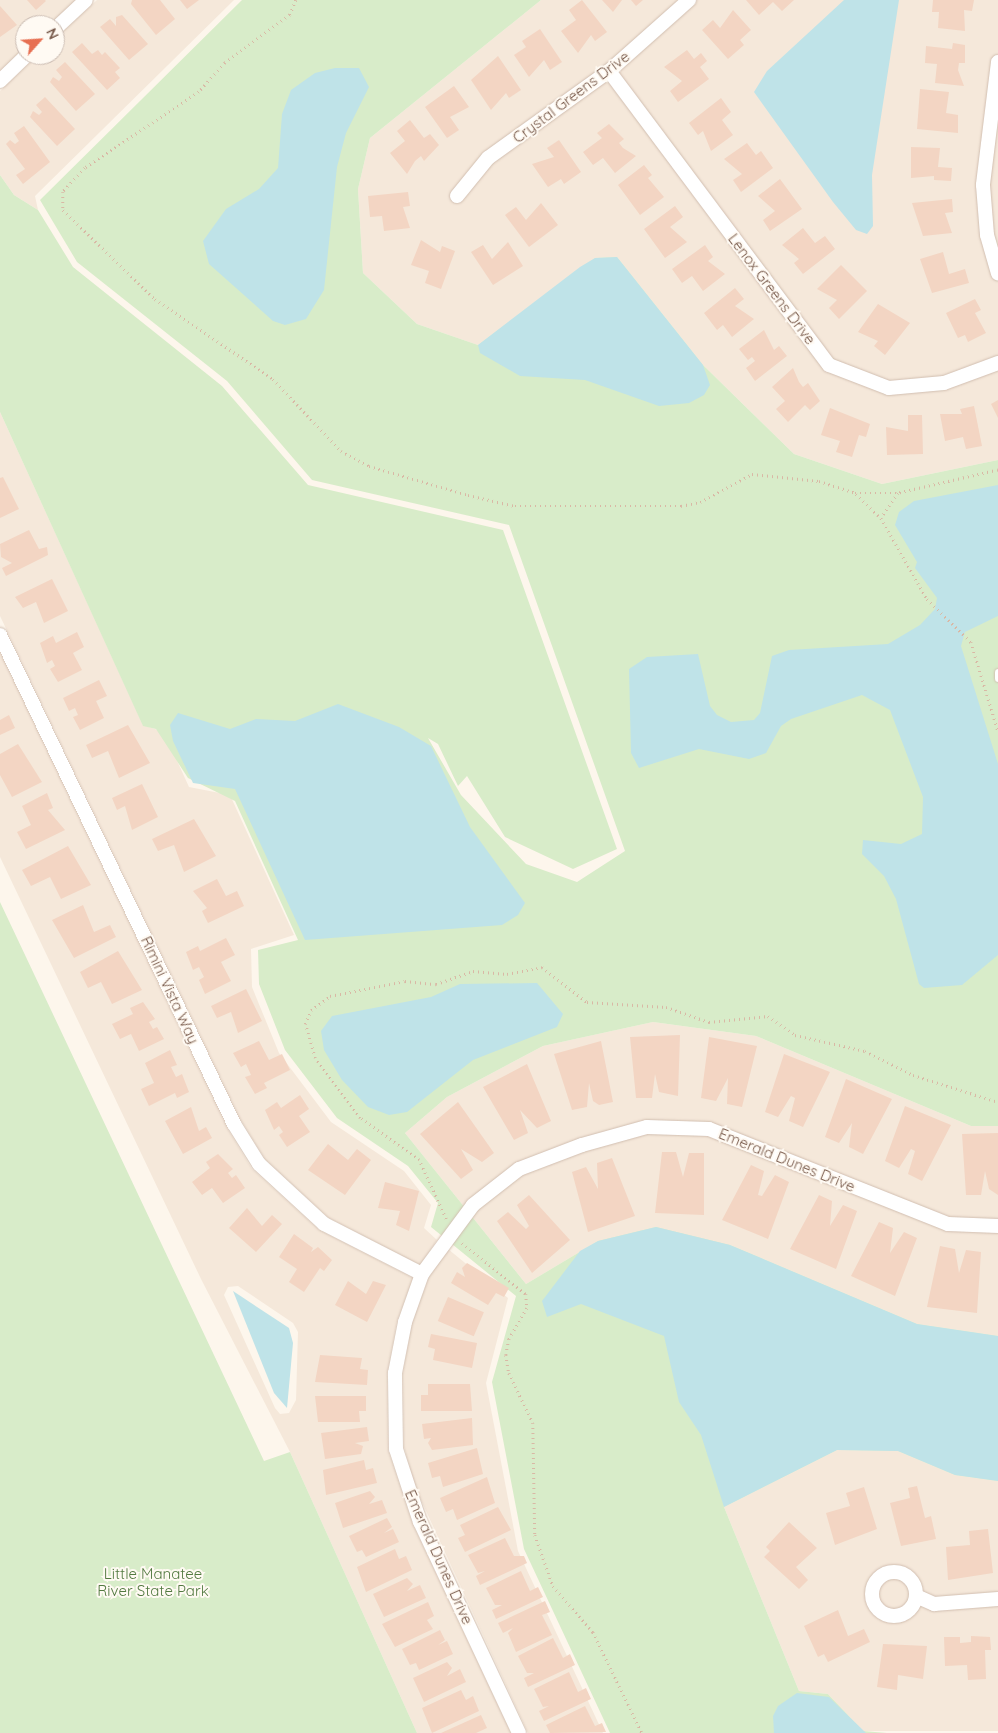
<!DOCTYPE html>
<style>
body{margin:0}
#map{position:relative;width:998px;height:1733px;overflow:hidden;background:#fdf6ec;font-family:Quicksand,sans-serif}
div>[style]{position:absolute}
[style*='--x']{left:calc(var(--x)*1px);top:calc(var(--y)*1px);width:calc(var(--w)*1px);rotate:calc(var(--a)*1deg)}
.residential>*{inset:0;background:#f5e8da}
.green>*{inset:0;background:#d8ecc9}
.water>*{inset:0;background:#bfe3e8}
.building>*{inset:0;background:#f3d5c3;transform-origin:0 0}
.path>*{height:2.5px;margin-top:-1.25px;transform-origin:0;background:repeating-linear-gradient(90deg,#d9b8a5 0 1px,transparent 0 5px)}
.roads{filter:drop-shadow(0 0 1px #d1beb0) drop-shadow(0 0 1px #d1beb0)}
.service>*{height:7px;margin:-3.5px;padding:0 3.5px;transform-origin:3.5px;border-radius:3.5px;background:#fff}
.minor>*{height:14px;margin:-7px;padding:0 7px;transform-origin:7px;border-radius:7px;background:#fff}
.minor>.ring{margin:-7px;padding:0;box-sizing:content-box;background:none;border:14px solid #fff;border-radius:50%}
span{translate:-50% -50%;white-space:nowrap;text-align:center;line-height:1.15;-webkit-text-stroke:4px #fffaf3;paint-order:stroke}
.street-label{font-size:15px;color:#7a5c4d}
.park-label{font-size:15px;color:#537a41}
.north{position:absolute;left:15px;top:15px;width:50px;height:50px;box-sizing:border-box;background:#fffaf3;border:1px solid #cabbb1;border-radius:50%;rotate:64deg;font-size:14px;font-weight:700;line-height:20px;text-align:center;color:#7a5c4d}
.north::after{content:'';display:block;margin:auto;width:18px;height:22px;background:#e76f51;clip-path:polygon(50% 0,100% 100%,50% 72%,0 100%)}
</style>
<div id="map">
<div class="residential">
<div style="clip-path:polygon(0 0,76px 0,49px 25px,25px 25px,25px 47px,0 71px)"></div>
<div style="clip-path:polygon(97px 0,234px 0,35px 196px,38px 210px,14px 195px,0 175px,0 91px,38px 55px,55px 55px,55px 39px)"></div>
<div style="clip-path:polygon(541px 0,998px 0,998px 460px,882px 484px,794px 454px,703px 365px,617px 257px,595px 258px,478px 345px,417px 324px,363px 273px,358px 189px,370px 138px)"></div>
<div style="clip-path:polygon(0 412px,143px 725px,164px 732px,189px 787px,230px 795px,294px 935px,251px 949px,252px 987px,279px 1053px,331px 1122px,404px 1171px,431px 1205px,424px 1228px,437px 1240px,420px 1265px,329px 1218px,265px 1159px,241px 1120px,0 616px)"></div>
<div style="clip-path:polygon(evenodd,0 653px,227px 1128px,252px 1169px,319px 1230px,413px 1278px,397px 1321px,387px 1374px,388px 1450px,413px 1525px,511px 1733px,417px 1733px,290px 1452px,201px 1279px,0 857px,0 653px,238px 1286px,293px 1323px,298px 1332px,296px 1400px,289px 1413px,280px 1414px,275px 1408px,224px 1295px,228px 1287px,238px 1286px)"></div>
<div style="clip-path:polygon(653px 1022px,756px 1036px,971px 1126px,998px 1126px,998px 1336px,917px 1324px,730px 1245px,598px 1241px,526px 1284px,405px 1133px,447px 1097px,543px 1046px)"></div>
<div style="clip-path:polygon(448px 1249px,508px 1298px,486px 1383px,518px 1551px,603px 1733px,528px 1733px,416px 1489px,404px 1447px,403px 1373px,412px 1323px,429px 1277px)"></div>
<div style="clip-path:polygon(837px 1450px,898px 1451px,955px 1475px,998px 1481px,998px 1731px,863px 1731px,828px 1694px,799px 1691px,724px 1507px)"></div>
</div>
<div class="green">
<div style="clip-path:polygon(242px 0,541px 0,370px 138px,358px 189px,363px 273px,417px 324px,478px 345px,595px 258px,617px 257px,703px 365px,794px 454px,882px 484px,998px 460px,998px 1126px,971px 1126px,756px 1036px,653px 1022px,543px 1046px,447px 1097px,405px 1133px,526px 1284px,598px 1241px,656px 1227px,730px 1245px,917px 1324px,998px 1336px,998px 1481px,955px 1475px,898px 1451px,837px 1450px,724px 1507px,799px 1691px,828px 1694px,863px 1731px,887px 1733px,610px 1733px,524px 1549px,492px 1382px,516px 1296px,431px 1227px,438px 1203px,408px 1166px,337px 1118px,285px 1050px,259px 984px,258px 950px,298px 940px,235px 801px,188px 778px,156px 729px,143px 726px,0 412px,0 175px,14px 195px,38px 210px,73px 267px,222px 386px,308px 485px,503px 530px,617px 849px,573px 869px,505px 837px,467px 776px,458px 786px,438px 744px,428px 738px,461px 795px,526px 864px,577px 882px,625px 851px,509px 525px,312px 480px,227px 381px,77px 262px,40px 200px)"></div>
<div style="clip-path:polygon(0 902px,264px 1461px,290px 1452px,417px 1733px,0 1733px)"></div>
</div>
<div class="water">
<div style="clip-path:polygon(844px 0,899px 0,872px 175px,873px 226px,867px 234px,856px 230px,833px 202px,754px 92px,767px 71px)"></div>
<div style="clip-path:polygon(335px 68px,359px 68px,369px 87px,346px 133px,337px 167px,324px 290px,306px 319px,285px 325px,273px 321px,209px 264px,203px 241px,226px 209px,259px 189px,278px 168px,282px 114px,291px 90px,315px 73px)"></div>
<div style="clip-path:polygon(617px 257px,703px 365px,710px 385px,704px 395px,689px 403px,659px 406px,585px 380px,520px 376px,480px 353px,478px 345px,580px 267px,595px 258px)"></div>
<div style="clip-path:polygon(998px 485px,998px 616px,965px 632px,961px 646px,998px 764px,998px 955px,962px 985px,924px 988px,919px 984px,896px 899px,884px 876px,862px 854px,863px 840px,901px 844px,922px 834px,923px 797px,890px 710px,862px 695px,791px 719px,781px 726px,766px 753px,749px 759px,699px 749px,639px 768px,631px 753px,629px 669px,647px 657px,698px 654px,710px 706px,717px 715px,731px 722px,754px 720px,760px 713px,772px 656px,789px 650px,888px 644px,920px 625px,935px 609px,937px 598px,915px 568px,917px 562px,895px 525px,899px 512px,914px 501px)"></div>
<div style="clip-path:polygon(338px 704px,399px 727px,431px 746px,470px 827px,525px 903px,518px 915px,502px 925px,305px 940px,235px 789px,193px 783px,173px 741px,170px 725px,178px 713px,230px 729px,256px 719px,295px 721px)"></div>
<div style="clip-path:polygon(537px 983px,563px 1014px,557px 1027px,473px 1060px,407px 1112px,389px 1115px,368px 1107px,342px 1080px,324px 1050px,321px 1031px,332px 1016px,431px 997px,460px 984px)"></div>
<div style="clip-path:polygon(656px 1227px,730px 1245px,917px 1324px,998px 1336px,998px 1481px,955px 1475px,898px 1451px,837px 1450px,724px 1507px,701px 1435px,679px 1402px,664px 1336px,581px 1304px,547px 1317px,542px 1301px,580px 1251px,598px 1241px)"></div>
<div style="clip-path:polygon(233px 1291px,289px 1328px,293px 1343px,287px 1408px,274px 1393px)"></div>
<div style="clip-path:polygon(797px 1693px,829px 1697px,866px 1733px,774px 1733px,773px 1716px,778px 1706px)"></div>
</div>
<div class="building">
<div style="clip-path:polygon(27px 0,45px 0,46px 1px,36px 10px)"></div>
<div style="clip-path:polygon(132px 0,160px 0,175px 19px,156px 35px,131px 4px)"></div>
<div style="clip-path:polygon(180px 0,199px 0,187px 9px)"></div>
<div style="clip-path:polygon(582px 0,607px 32px,595px 41px,591px 35px,578px 53px,561px 31px,576px 20px,569px 10px)"></div>
<div style="clip-path:polygon(602px 0,622px 0,613px 12px)"></div>
<div style="clip-path:polygon(631px 0,643px 0,636px 6px)"></div>
<div style="clip-path:polygon(746px 0,794px 0,782px 11px,773px 2px,759px 15px)"></div>
<div style="clip-path:polygon(933px 0,974px 0,972px 11px,964px 10px,965px 31px,938px 28px,939px 12px,932px 12px)"></div>
<div style="clip-path:polygon(0 6px,17px 25px,0 37px)"></div>
<div style="clip-path:polygon(733px 10px,751px 30px,740px 40px,744px 45px,728px 59px,702px 30px,713px 20px,720px 28px)"></div>
<div style="clip-path:polygon(122px 15px,148px 44px,129px 60px,100px 27px,110px 19px,116px 26px,116px 17px)"></div>
<div style="clip-path:polygon(540px 29px,562px 62px,550px 70px,544px 60px,529px 77px,514px 55px,526px 47px,522px 41px)"></div>
<div style="clip-path:polygon(82px 43px,92px 54px,98px 50px,102px 55px,105px 52px,120px 68px,115px 72px,120px 78px,107px 90px,72px 52px)"></div>
<div style="clip-path:polygon(953px 43px,965px 45px,965px 63px,959px 63px,958px 70px,964px 86px,935px 83px,937px 64px,925px 63px,926px 46px,952px 49px)"></div>
<div style="clip-path:polygon(687px 50px,694px 59px,701px 53px,707px 61px,700px 67px,709px 79px,678px 102px,670px 91px,682px 81px,664px 67px)"></div>
<div style="clip-path:polygon(498px 56px,521px 90px,509px 98px,506px 93px,491px 110px,471px 80px)"></div>
<div style="clip-path:polygon(65px 62px,95px 94px,76px 111px,50px 82px,53px 77px,59px 81px,62px 77px,56px 70px)"></div>
<div style="clip-path:polygon(454px 86px,469px 107px,450px 117px,459px 130px,447px 138px,425px 107px)"></div>
<div style="clip-path:polygon(920px 89px,949px 92px,946px 113px,958px 115px,958px 133px,917px 129px)"></div>
<div style="clip-path:polygon(45px 97px,75px 129px,57px 146px,30px 117px,33px 111px,39px 115px,42px 112px,36px 105px)"></div>
<div style="clip-path:polygon(721px 98px,731px 112px,722px 120px,733px 135px,711px 151px,703px 131px,698px 135px,689px 123px)"></div>
<div style="clip-path:polygon(410px 120px,424px 138px,430px 134px,439px 145px,424px 161px,421px 156px,415px 161px,407px 174px,390px 153px,405px 141px,397px 131px)"></div>
<div style="clip-path:polygon(609px 124px,624px 139px,619px 143px,623px 148px,636px 156px,615px 173px,603px 158px,593px 165px,583px 152px,602px 138px,597px 133px)"></div>
<div style="clip-path:polygon(24px 126px,50px 162px,23px 184px,16px 175px,25px 169px,6px 144px,10px 140px,15px 144px,19px 141px,14px 133px)"></div>
<div style="clip-path:polygon(559px 140px,581px 172px,564px 184px,561px 179px,548px 187px,532px 164px,554px 157px,547px 148px)"></div>
<div style="clip-path:polygon(747px 143px,756px 155px,761px 151px,773px 168px,741px 192px,733px 180px,742px 174px,724px 159px)"></div>
<div style="clip-path:polygon(911px 147px,940px 148px,938px 167px,952px 168px,951px 181px,934px 180px,934px 176px,911px 178px)"></div>
<div style="clip-path:polygon(644px 165px,652px 175px,648px 178px,664px 197px,640px 215px,618px 185px)"></div>
<div style="clip-path:polygon(780px 179px,802px 209px,770px 231px,763px 220px,775px 211px,758px 196px)"></div>
<div style="clip-path:polygon(408px 192px,410px 206px,403px 207px,410px 228px,384px 231px,382px 216px,370px 217px,368px 196px)"></div>
<div style="clip-path:polygon(952px 199px,953px 212px,945px 213px,952px 233px,923px 236px,912px 203px)"></div>
<div style="clip-path:polygon(541px 203px,558px 225px,529px 247px,505px 215px,516px 207px,526px 220px)"></div>
<div style="clip-path:polygon(675px 206px,683px 217px,670px 227px,687px 242px,665px 258px,644px 229px)"></div>
<div style="clip-path:polygon(803px 228px,815px 243px,825px 236px,835px 249px,803px 274px,794px 263px,799px 259px,782px 245px)"></div>
<div style="clip-path:polygon(421px 240px,440px 252px,442px 246px,455px 251px,441px 289px,425px 283px,429px 271px,411px 265px)"></div>
<div style="clip-path:polygon(508px 242px,523px 266px,493px 285px,471px 252px,483px 245px,492px 259px)"></div>
<div style="clip-path:polygon(705px 245px,713px 257px,708px 261px,725px 274px,703px 291px,692px 276px,682px 283px,672px 269px)"></div>
<div style="clip-path:polygon(943px 252px,949px 274px,965px 269px,969px 283px,932px 293px,920px 259px)"></div>
<div style="clip-path:polygon(841px 265px,867px 291px,839px 319px,829px 308px,837px 300px,817px 289px)"></div>
<div style="clip-path:polygon(735px 288px,744px 299px,735px 306px,754px 319px,732px 337px,723px 325px,717px 330px,704px 313px)"></div>
<div style="clip-path:polygon(975px 299px,981px 310px,975px 313px,986px 333px,968px 342px,965px 335px,958px 338px,946px 313px)"></div>
<div style="clip-path:polygon(878px 304px,910px 323px,885px 355px,874px 346px,878px 341px,858px 332px)"></div>
<div style="clip-path:polygon(764px 330px,774px 350px,779px 346px,787px 356px,755px 381px,746px 368px,755px 361px,752px 357px,748px 360px,739px 349px)"></div>
<div style="clip-path:polygon(793px 368px,799px 382px,803px 387px,808px 383px,820px 401px,810px 410px,805px 405px,788px 422px,776px 409px,785px 401px,772px 387px)"></div>
<div style="clip-path:polygon(998px 400px,998px 418px,991px 404px)"></div>
<div style="clip-path:polygon(974px 406px,982px 446px,966px 449px,963px 437px,945px 441px,940px 414px,962px 414px,960px 409px)"></div>
<div style="clip-path:polygon(830px 408px,870px 424px,866px 437px,859px 435px,852px 457px,836px 452px,840px 441px,821px 435px)"></div>
<div style="clip-path:polygon(908px 415px,922px 415px,923px 454px,887px 455px,886px 427px,908px 431px)"></div>
<div style="clip-path:polygon(3px 477px,19px 509px,0 518px,0 478px)"></div>
<div style="clip-path:polygon(29px 530px,39px 549px,47px 547px,48px 555px,6px 576px,2px 568px,12px 563px,1px 557px,0 544px)"></div>
<div style="clip-path:polygon(52px 579px,68px 611px,44px 623px,36px 602px,23px 608px,15px 597px)"></div>
<div style="clip-path:polygon(77px 632px,84px 647px,73px 653px,82px 670px,58px 682px,50px 669px,55px 666px,52px 660px,47px 663px,40px 643px,53px 636px,56px 643px)"></div>
<div style="clip-path:polygon(99px 680px,107px 696px,96px 701px,104px 718px,80px 730px,73px 717px,78px 715px,75px 708px,69px 711px,63px 698px)"></div>
<div style="clip-path:polygon(9px 715px,15px 728px,0 735px,0 720px)"></div>
<div style="clip-path:polygon(128px 725px,150px 763px,119px 778px,108px 751px,92px 758px,86px 745px)"></div>
<div style="clip-path:polygon(18px 744px,42px 782px,12px 797px,0 775px,0 754px)"></div>
<div style="clip-path:polygon(142px 784px,158px 817px,132px 830px,125px 806px,117px 810px,112px 798px)"></div>
<div style="clip-path:polygon(47px 793px,53px 808px,48px 810px,65px 830px,26px 849px,17px 832px,31px 825px,22px 806px)"></div>
<div style="clip-path:polygon(194px 819px,216px 856px,184px 872px,174px 845px,158px 851px,152px 839px)"></div>
<div style="clip-path:polygon(68px 846px,91px 885px,61px 899px,50px 877px,31px 886px,22px 870px)"></div>
<div style="clip-path:polygon(217px 879px,226px 896px,237px 891px,244px 906px,208px 923px,202px 911px,207px 908px,193px 891px)"></div>
<div style="clip-path:polygon(83px 905px,94px 932px,110px 925px,116px 937px,74px 958px,52px 920px)"></div>
<div style="clip-path:polygon(226px 938px,235px 955px,221px 962px,231px 981px,205px 994px,199px 980px,204px 977px,199px 967px,193px 970px,186px 952px,198px 946px,200px 951px)"></div>
<div style="clip-path:polygon(118px 951px,142px 990px,112px 1004px,101px 982px,88px 988px,80px 972px)"></div>
<div style="clip-path:polygon(246px 989px,262px 1021px,238px 1033px,231px 1012px,217px 1018px,211px 1006px)"></div>
<div style="clip-path:polygon(143px 1002px,155px 1019px,149px 1022px,153px 1029px,157px 1027px,164px 1039px,139px 1051px,131px 1034px,120px 1039px,112px 1024px,133px 1014px,130px 1008px)"></div>
<div style="clip-path:polygon(680px 1035px,678px 1096px,659px 1092px,655px 1074px,652px 1098px,636px 1098px,630px 1037px)"></div>
<div style="clip-path:polygon(709px 1037px,757px 1046px,742px 1107px,727px 1104px,728px 1078px,716px 1101px,701px 1098px)"></div>
<div style="clip-path:polygon(259px 1041px,269px 1060px,282px 1054px,290px 1070px,264px 1083px,267px 1088px,255px 1094px,245px 1077px,251px 1075px,246px 1064px,241px 1067px,233px 1053px)"></div>
<div style="clip-path:polygon(601px 1041px,613px 1102px,599px 1105px,593px 1101px,589px 1083px,587px 1107px,572px 1110px,554px 1054px)"></div>
<div style="clip-path:polygon(170px 1050px,177px 1065px,171px 1067px,176px 1077px,182px 1074px,189px 1092px,177px 1098px,175px 1093px,149px 1106px,141px 1089px,154px 1083px,145px 1063px)"></div>
<div style="clip-path:polygon(784px 1054px,830px 1072px,803px 1127px,789px 1121px,795px 1098px,791px 1096px,778px 1117px,765px 1112px)"></div>
<div style="clip-path:polygon(527px 1064px,551px 1121px,537px 1128px,520px 1110px,528px 1133px,514px 1140px,483px 1087px)"></div>
<div style="clip-path:polygon(846px 1079px,892px 1099px,863px 1154px,849px 1147px,852px 1123px,839px 1143px,825px 1137px)"></div>
<div style="clip-path:polygon(300px 1095px,309px 1109px,299px 1116px,310px 1132px,287px 1147px,279px 1135px,283px 1132px,279px 1126px,274px 1130px,265px 1110px,277px 1102px,281px 1108px)"></div>
<div style="clip-path:polygon(458px 1102px,494px 1153px,482px 1162px,461px 1149px,473px 1170px,461px 1179px,420px 1134px)"></div>
<div style="clip-path:polygon(905px 1106px,951px 1125px,922px 1181px,908px 1174px,915px 1151px,911px 1149px,899px 1168px,885px 1161px)"></div>
<div style="clip-path:polygon(191px 1107px,199px 1131px,206px 1127px,212px 1138px,183px 1154px,165px 1121px)"></div>
<div style="clip-path:polygon(998px 1133px,998px 1195px,989px 1189px,985px 1171px,981px 1195px,966px 1195px,962px 1134px)"></div>
<div style="clip-path:polygon(328px 1144px,348px 1160px,357px 1149px,371px 1160px,345px 1195px,308px 1170px)"></div>
<div style="clip-path:polygon(662px 1152px,676px 1152px,683px 1177px,689px 1153px,704px 1153px,704px 1215px,655px 1213px)"></div>
<div style="clip-path:polygon(218px 1154px,233px 1169px,228px 1173px,232px 1178px,236px 1175px,245px 1188px,223px 1203px,212px 1188px,202px 1195px,192px 1182px,210px 1168px,206px 1162px)"></div>
<div style="clip-path:polygon(612px 1158px,635px 1216px,588px 1232px,572px 1172px,586px 1167px,598px 1189px,597px 1163px)"></div>
<div style="clip-path:polygon(751px 1165px,764px 1171px,758px 1195px,762px 1196px,775px 1175px,789px 1182px,768px 1239px,722px 1220px)"></div>
<div style="clip-path:polygon(385px 1182px,419px 1191px,409px 1231px,396px 1225px,400px 1211px,378px 1208px)"></div>
<div style="clip-path:polygon(529px 1195px,570px 1240px,532px 1273px,497px 1221px,508px 1212px,526px 1229px,529px 1226px,517px 1205px)"></div>
<div style="clip-path:polygon(819px 1195px,832px 1201px,830px 1226px,843px 1205px,857px 1211px,836px 1269px,790px 1249px)"></div>
<div style="clip-path:polygon(247px 1208px,262px 1226px,272px 1215px,282px 1224px,256px 1252px,229px 1228px)"></div>
<div style="clip-path:polygon(879px 1222px,893px 1228px,890px 1253px,904px 1232px,917px 1238px,895px 1296px,851px 1276px)"></div>
<div style="clip-path:polygon(294px 1234px,313px 1248px,311px 1252px,318px 1247px,332px 1260px,324px 1271px,320px 1268px,304px 1292px,289px 1282px,297px 1269px,279px 1257px)"></div>
<div style="clip-path:polygon(940px 1246px,955px 1249px,959px 1273px,966px 1250px,981px 1252px,977px 1313px,927px 1307px)"></div>
<div style="clip-path:polygon(467px 1263px,509px 1288px,504px 1297px,496px 1293px,488px 1305px,451px 1283px,457px 1272px,465px 1277px,462px 1268px)"></div>
<div style="clip-path:polygon(348px 1281px,366px 1294px,373px 1281px,386px 1285px,367px 1322px,335px 1305px)"></div>
<div style="left:448px;top:1297px;width:39px;height:26px;rotate:23deg"></div>
<div style="clip-path:polygon(431px 1334px,477px 1343px,472px 1368px,433px 1360px,435px 1349px,428px 1347px)"></div>
<div style="clip-path:polygon(320px 1355px,362px 1358px,360px 1369px,368px 1370px,367px 1385px,315px 1382px)"></div>
<div style="clip-path:polygon(428px 1384px,470px 1384px,472px 1411px,421px 1411px,421px 1395px,428px 1395px)"></div>
<div style="clip-path:polygon(315px 1396px,366px 1396px,366px 1411px,359px 1411px,360px 1422px,318px 1422px)"></div>
<div style="clip-path:polygon(472px 1418px,473px 1445px,432px 1450px,428px 1443px,431px 1438px,424px 1439px,422px 1424px)"></div>
<div style="clip-path:polygon(367px 1427px,369px 1441px,355px 1443px,363px 1446px,361px 1454px,325px 1459px,321px 1433px)"></div>
<div style="clip-path:polygon(477px 1448px,483px 1474px,443px 1487px,440px 1476px,432px 1478px,428px 1463px)"></div>
<div style="clip-path:polygon(364px 1460px,366px 1470px,373px 1468px,377px 1483px,326px 1495px,323px 1470px)"></div>
<div style="clip-path:polygon(487px 1477px,495px 1503px,457px 1520px,453px 1509px,446px 1512px,440px 1498px)"></div>
<div style="clip-path:polygon(917px 1486px,925px 1518px,931px 1516px,936px 1539px,901px 1546px,890px 1503px,910px 1498px,908px 1488px)"></div>
<div style="clip-path:polygon(864px 1487px,877px 1529px,835px 1545px,826px 1513px,850px 1506px,846px 1493px)"></div>
<div style="clip-path:polygon(370px 1491px,375px 1497px,369px 1504px,382px 1500px,387px 1513px,343px 1528px,335px 1503px)"></div>
<div style="clip-path:polygon(498px 1507px,511px 1530px,465px 1552px,458px 1538px,465px 1535px,460px 1525px)"></div>
<div style="clip-path:polygon(387px 1518px,392px 1527px,384px 1533px,393px 1529px,399px 1542px,366px 1557px,362px 1550px,357px 1552px,349px 1536px)"></div>
<div style="clip-path:polygon(789px 1522px,817px 1548px,796px 1567px,808px 1580px,799px 1589px,764px 1557px,770px 1551px,766px 1547px)"></div>
<div style="clip-path:polygon(988px 1529px,993px 1573px,948px 1580px,946px 1547px,970px 1545px,969px 1531px)"></div>
<div style="clip-path:polygon(505px 1538px,514px 1556px,524px 1556px,527px 1563px,480px 1585px,476px 1576px,485px 1571px,478px 1573px,468px 1555px)"></div>
<div style="clip-path:polygon(395px 1549px,399px 1559px,406px 1556px,412px 1570px,366px 1592px,357px 1567px)"></div>
<div style="clip-path:polygon(521px 1571px,530px 1591px,538px 1587px,543px 1597px,496px 1619px,492px 1610px,502px 1605px,495px 1605px,486px 1588px)"></div>
<div style="clip-path:polygon(407px 1578px,413px 1584px,407px 1591px,420px 1585px,426px 1598px,384px 1617px,373px 1594px)"></div>
<div style="clip-path:polygon(545px 1601px,550px 1612px,542px 1615px,552px 1635px,516px 1652px,508px 1633px,513px 1628px,503px 1633px,498px 1623px)"></div>
<div style="clip-path:polygon(428px 1602px,434px 1616px,427px 1620px,433px 1629px,395px 1647px,382px 1624px)"></div>
<div style="clip-path:polygon(838px 1610px,848px 1636px,864px 1629px,870px 1642px,828px 1662px,824px 1654px,818px 1657px,804px 1626px)"></div>
<div style="clip-path:polygon(440px 1630px,445px 1640px,438px 1645px,447px 1641px,453px 1654px,419px 1670px,416px 1663px,410px 1665px,402px 1649px)"></div>
<div style="clip-path:polygon(971px 1636px,990px 1637px,991px 1650px,985px 1650px,986px 1679px,968px 1680px,967px 1665px,945px 1666px,944px 1637px,960px 1637px,960px 1643px,971px 1642px)"></div>
<div style="clip-path:polygon(553px 1638px,563px 1658px,570px 1654px,575px 1665px,528px 1687px,524px 1678px,534px 1673px,527px 1673px,518px 1656px)"></div>
<div style="clip-path:polygon(883px 1644px,927px 1646px,923px 1679px,898px 1675px,897px 1690px,877px 1687px)"></div>
<div style="clip-path:polygon(447px 1662px,452px 1668px,447px 1676px,460px 1669px,466px 1682px,424px 1702px,413px 1678px)"></div>
<div style="clip-path:polygon(569px 1672px,578px 1692px,586px 1688px,591px 1699px,544px 1721px,539px 1711px,549px 1706px,543px 1707px,534px 1689px)"></div>
<div style="clip-path:polygon(461px 1690px,466px 1700px,473px 1696px,479px 1711px,432px 1733px,422px 1708px)"></div>
<div style="clip-path:polygon(585px 1706px,595px 1726px,602px 1723px,606px 1732px,550px 1733px,546px 1725px)"></div>
<div style="clip-path:polygon(481px 1715px,487px 1728px,476px 1733px,441px 1733px)"></div>
</div>
<div class="path">
<div style="--x:296;--y:0;--w:16;--a:112"></div>
<div style="--x:290;--y:15;--w:81;--a:143.6"></div>
<div style="--x:225;--y:63;--w:39;--a:132"></div>
<div style="--x:199;--y:92;--w:137;--a:146.3"></div>
<div style="--x:85;--y:168;--w:33;--a:133"></div>
<div style="--x:63;--y:192;--w:18;--a:90"></div>
<div style="--x:63;--y:210;--w:128;--a:44.1"></div>
<div style="--x:155;--y:299;--w:143;--a:34.1"></div>
<div style="--x:273;--y:379;--w:99;--a:46.6"></div>
<div style="--x:341;--y:451;--w:32;--a:28"></div>
<div style="--x:369;--y:466;--w:103;--a:16.3"></div>
<div style="--x:468;--y:495;--w:48;--a:13.2"></div>
<div style="--x:515;--y:506;--w:166;--a:0"></div>
<div style="--x:681;--y:506;--w:19;--a:-12"></div>
<div style="--x:700;--y:502;--w:59;--a:-28.3"></div>
<div style="--x:752;--y:474;--w:67;--a:6"></div>
<div style="--x:819;--y:481;--w:38;--a:18"></div>
<div style="--x:855;--y:493;--w:43;--a:0"></div>
<div style="--x:998;--y:470;--w:103;--a:167"></div>
<div style="--x:898;--y:493;--w:30;--a:124"></div>
<div style="--x:881;--y:518;--w:93;--a:60.4"></div>
<div style="--x:927;--y:599;--w:62;--a:44.3"></div>
<div style="--x:971;--y:642;--w:93;--a:73.1"></div>
<div style="--x:856;--y:494;--w:35;--a:44"></div>
<div style="--x:446;--y:1219;--w:65;--a:-114.6"></div>
<div style="--x:419;--y:1160;--w:72;--a:-144.6"></div>
<div style="--x:360;--y:1118;--w:75;--a:-126.9"></div>
<div style="--x:315;--y:1058;--w:35;--a:-106"></div>
<div style="--x:305;--y:1024;--w:15;--a:-67"></div>
<div style="--x:311;--y:1010;--w:24;--a:-36"></div>
<div style="--x:330;--y:996;--w:76;--a:-11.3"></div>
<div style="--x:405;--y:981;--w:31;--a:6"></div>
<div style="--x:436;--y:984;--w:39;--a:-19"></div>
<div style="--x:473;--y:971;--w:34;--a:5"></div>
<div style="--x:507;--y:974;--w:36;--a:-11"></div>
<div style="--x:542;--y:967;--w:57;--a:37.9"></div>
<div style="--x:587;--y:1002;--w:79;--a:3.6"></div>
<div style="--x:666;--y:1007;--w:46;--a:19.2"></div>
<div style="--x:709;--y:1022;--w:59;--a:-5.8"></div>
<div style="--x:768;--y:1016;--w:33;--a:35"></div>
<div style="--x:795;--y:1035;--w:72;--a:12.9"></div>
<div style="--x:865;--y:1051;--w:54;--a:26.6"></div>
<div style="--x:913;--y:1075;--w:89;--a:17.6"></div>
<div style="--x:462;--y:1243;--w:82;--a:38.6"></div>
<div style="--x:526;--y:1294;--w:14;--a:86"></div>
<div style="--x:527;--y:1308;--w:36;--a:120"></div>
<div style="--x:509;--y:1339;--w:16;--a:101"></div>
<div style="--x:506;--y:1355;--w:18;--a:81"></div>
<div style="--x:509;--y:1373;--w:55;--a:64.4"></div>
<div style="--x:533;--y:1423;--w:112;--a:89"></div>
<div style="--x:535;--y:1535;--w:54;--a:70.6"></div>
<div style="--x:553;--y:1586;--w:61;--a:49"></div>
<div style="--x:593;--y:1632;--w:112;--a:64.1"></div>
</div>
<div class="roads">
<div class="service">
<div style="--x:998;--y:672;--w:6;--a:90"></div>
</div>
<div class="minor">
<div style="--x:55;--y:29;--w:42;--a:-43.1"></div>
<div style="--x:998;--y:62;--w:124;--a:97"></div>
<div style="--x:983;--y:185;--w:50;--a:85.4"></div>
<div style="--x:987;--y:235;--w:40;--a:74"></div>
<div style="--x:609;--y:71;--w:367;--a:53.2"></div>
<div style="--x:829;--y:365;--w:64;--a:21"></div>
<div style="--x:889;--y:388;--w:55;--a:-5.2"></div>
<div style="--x:944;--y:383;--w:58;--a:-20.3"></div>
<div style="--x:0;--y:81;--w:37;--a:-44"></div>
<div style="--x:457;--y:196;--w:49;--a:-50.8"></div>
<div style="--x:488;--y:158;--w:149;--a:-35.7"></div>
<div style="--x:609;--y:71;--w:107;--a:-41.6"></div>
<div style="--x:0;--y:635;--w:542;--a:64.43"></div>
<div style="--x:234;--y:1124;--w:47;--a:58"></div>
<div style="--x:259;--y:1164;--w:88;--a:42.7"></div>
<div style="--x:324;--y:1224;--w:110;--a:27"></div>
<div class="ring" style="left:872px;top:1572px;width:30px;height:30px"></div>
<div style="--x:916;--y:1596;--w:20;--a:24"></div>
<div style="--x:934;--y:1604;--w:64;--a:-4.5"></div>
<div style="--x:519;--y:1733;--w:233;--a:-115.1"></div>
<div style="--x:420;--y:1522;--w:77;--a:-108.2"></div>
<div style="--x:396;--y:1449;--w:76;--a:-90.8"></div>
<div style="--x:395;--y:1373;--w:52;--a:-78.9"></div>
<div style="--x:405;--y:1322;--w:51;--a:-70.5"></div>
<div style="--x:422;--y:1274;--w:86;--a:-53.5"></div>
<div style="--x:473;--y:1205;--w:58;--a:-38"></div>
<div style="--x:519;--y:1169;--w:67;--a:-20.9"></div>
<div style="--x:582;--y:1145;--w:67;--a:-15.5"></div>
<div style="--x:647;--y:1127;--w:62;--a:1.8"></div>
<div style="--x:709;--y:1129;--w:257;--a:21.7"></div>
<div style="--x:948;--y:1224;--w:50;--a:2.3"></div>
</div>
</div>
<div class="street-label">
<span style="left:571px;top:97px;rotate:-37deg">Crystal Greens Drive</span>
<span style="left:772px;top:289px;rotate:53deg">Lenox Greens Drive</span>
<span style="left:170px;top:990px;rotate:65deg">Rimini Vista Way</span>
<span style="left:787px;top:1160px;rotate:22deg">Emerald Dunes Drive</span>
<span style="left:439px;top:1557px;rotate:66deg">Emerald Dunes Drive</span>
</div>
<div class="park-label">
<span style="left:153px;top:1582px">Little Manatee<br>River State Park</span>
</div>
<div class="north">N</div>
</div>
